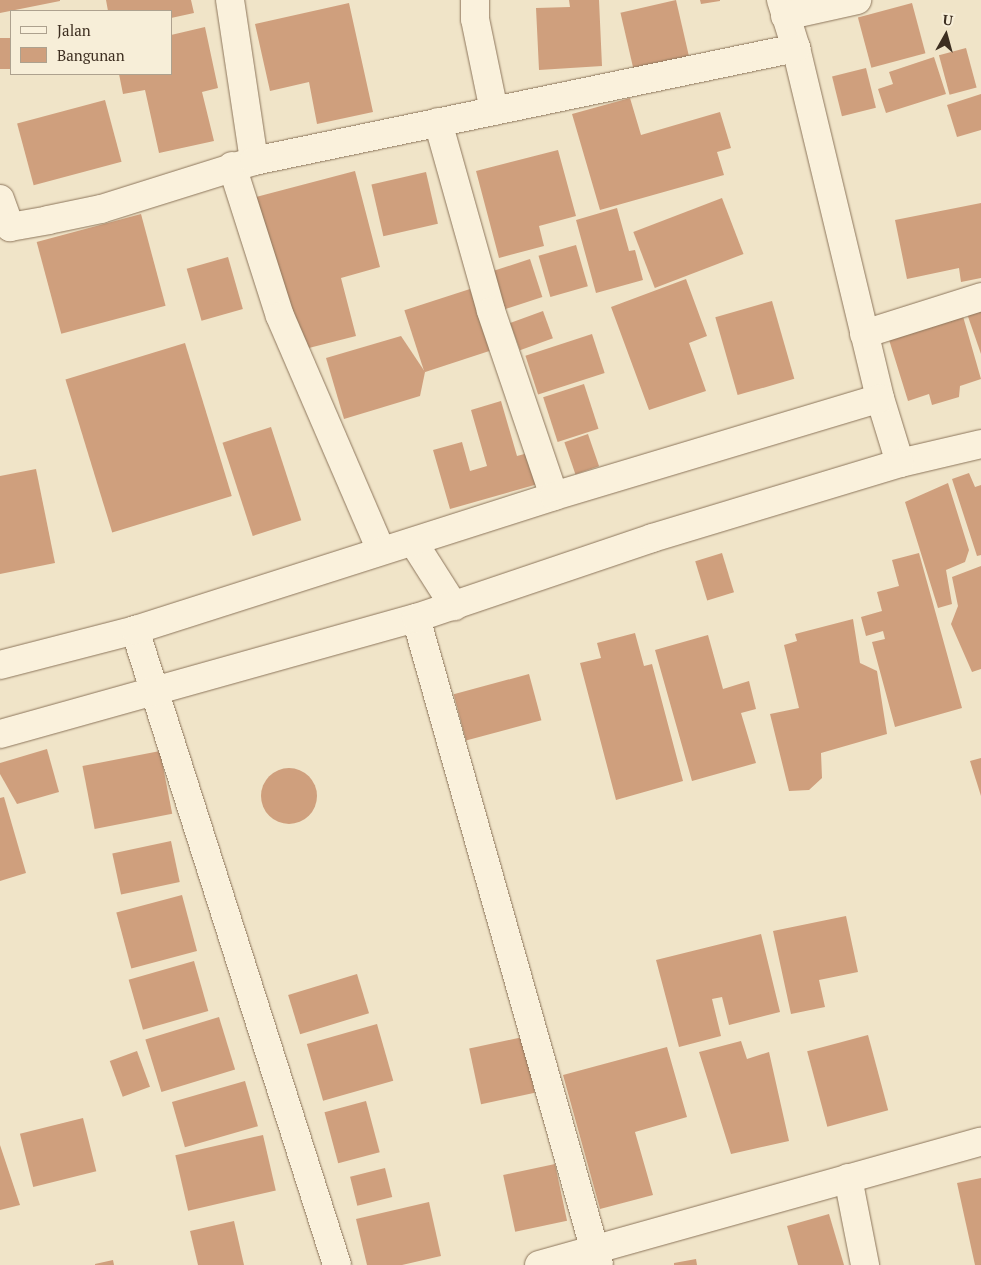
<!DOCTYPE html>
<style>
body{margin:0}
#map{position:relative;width:981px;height:1265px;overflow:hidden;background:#f0e4c8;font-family:"PT Serif",serif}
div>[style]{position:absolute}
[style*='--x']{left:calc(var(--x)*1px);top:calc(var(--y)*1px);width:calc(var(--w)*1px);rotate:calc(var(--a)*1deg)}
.building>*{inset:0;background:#cf9f7d;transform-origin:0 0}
.round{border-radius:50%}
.roads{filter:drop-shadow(0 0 1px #8d765c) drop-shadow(0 0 1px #8d765c)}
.minor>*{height:28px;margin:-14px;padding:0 14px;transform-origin:14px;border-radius:14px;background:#faf1dc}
span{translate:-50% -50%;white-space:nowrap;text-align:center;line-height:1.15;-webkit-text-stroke:4px #f7eed8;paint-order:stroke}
.legend{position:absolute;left:10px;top:10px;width:162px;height:65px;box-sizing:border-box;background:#f7eed8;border:1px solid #ada18e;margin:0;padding:6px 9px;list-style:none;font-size:15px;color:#3d2e20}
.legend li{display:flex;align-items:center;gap:10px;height:25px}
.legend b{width:25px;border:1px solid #ada18e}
.north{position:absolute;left:921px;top:10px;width:50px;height:50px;-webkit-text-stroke:4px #f7eed8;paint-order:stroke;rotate:7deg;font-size:14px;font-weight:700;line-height:20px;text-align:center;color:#3d2e20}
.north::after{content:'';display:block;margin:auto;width:18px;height:22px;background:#3d2e20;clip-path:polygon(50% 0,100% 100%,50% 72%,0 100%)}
</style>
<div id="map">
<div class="building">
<div style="clip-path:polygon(0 0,60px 0,60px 1px,0 13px)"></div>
<div style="clip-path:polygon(106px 0,191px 0,194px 13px,171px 18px,171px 11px,108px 11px)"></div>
<div style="clip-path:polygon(569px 0,599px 0,602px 66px,539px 70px,536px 8px,570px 7px)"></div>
<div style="left:676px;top:0;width:63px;height:57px;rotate:77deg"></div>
<div style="clip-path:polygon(700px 0,720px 0,720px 1px,701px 4px)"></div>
<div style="clip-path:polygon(349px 3px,373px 112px,317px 124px,309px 82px,270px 91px,255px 24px)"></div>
<div style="left:912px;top:3px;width:52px;height:56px;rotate:75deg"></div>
<div style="clip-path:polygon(205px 27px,218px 88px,202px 92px,214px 141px,159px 153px,145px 90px,123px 94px,119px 74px,171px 74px,171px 35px)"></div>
<div style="left:11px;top:38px;width:31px;height:11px;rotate:90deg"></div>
<div style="left:966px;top:48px;width:41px;height:28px;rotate:75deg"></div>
<div style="clip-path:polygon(934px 57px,946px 94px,886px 113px,878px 89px,893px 84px,889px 72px)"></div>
<div style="left:866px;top:68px;width:41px;height:35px;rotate:76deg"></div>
<div style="clip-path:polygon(981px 94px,981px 130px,957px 137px,947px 105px)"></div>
<div style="clip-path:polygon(630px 98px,641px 135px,720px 112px,731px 148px,717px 152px,724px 175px,600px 210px,572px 114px)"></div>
<div style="left:105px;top:100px;width:64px;height:91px;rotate:75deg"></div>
<div style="clip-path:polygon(558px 150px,576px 216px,539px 226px,544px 246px,499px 258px,476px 171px)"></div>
<div style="clip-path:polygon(355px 171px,380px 267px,341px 278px,356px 336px,297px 351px,256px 197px)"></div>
<div style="left:426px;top:172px;width:53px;height:56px;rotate:77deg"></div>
<div style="left:722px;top:198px;width:60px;height:95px;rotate:69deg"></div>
<div style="clip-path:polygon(981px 203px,981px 278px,961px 282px,959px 268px,907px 279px,895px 220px)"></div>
<div style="clip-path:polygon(617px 208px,629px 251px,635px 250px,643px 280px,596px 293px,576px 220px)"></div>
<div style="left:141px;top:214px;width:95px;height:108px;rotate:75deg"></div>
<div style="left:576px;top:245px;width:43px;height:39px;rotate:74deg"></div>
<div style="left:228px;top:257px;width:54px;height:43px;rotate:74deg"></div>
<div style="left:530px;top:259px;width:40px;height:43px;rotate:72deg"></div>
<div style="clip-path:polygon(686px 279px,707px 336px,689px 343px,706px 391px,649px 410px,611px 307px)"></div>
<div style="left:470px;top:289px;width:65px;height:69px;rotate:72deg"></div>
<div style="clip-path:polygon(981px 299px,981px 354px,964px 305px)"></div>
<div style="left:772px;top:301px;width:81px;height:59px;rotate:74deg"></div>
<div style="clip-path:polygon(960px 306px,981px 379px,960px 386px,959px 397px,932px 405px,929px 394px,908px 401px,886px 330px)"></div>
<div style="left:543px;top:311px;width:29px;height:35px;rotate:70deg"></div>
<div style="left:592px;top:334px;width:41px;height:70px;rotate:72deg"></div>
<div style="clip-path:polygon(401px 336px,425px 372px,420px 396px,344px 419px,326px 358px)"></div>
<div style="left:185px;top:343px;width:160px;height:125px;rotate:73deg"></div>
<div style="left:584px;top:384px;width:47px;height:43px;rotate:72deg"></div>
<div style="clip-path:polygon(501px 401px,517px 456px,528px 453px,538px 484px,450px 509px,433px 450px,462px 442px,470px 471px,487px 466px,471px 410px)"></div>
<div style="left:271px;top:427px;width:98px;height:51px;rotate:72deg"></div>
<div style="left:588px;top:434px;width:34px;height:25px;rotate:71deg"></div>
<div style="clip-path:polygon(36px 469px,55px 563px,0 574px,0 476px)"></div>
<div style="clip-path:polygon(969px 473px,975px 487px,981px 485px,981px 555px,977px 556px,952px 479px)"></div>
<div style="clip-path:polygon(948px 483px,969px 550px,965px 562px,946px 570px,952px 604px,938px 608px,905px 502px)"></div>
<div style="left:722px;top:553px;width:41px;height:28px;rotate:73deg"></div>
<div style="clip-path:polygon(919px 553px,962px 708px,895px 727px,872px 642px,885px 639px,883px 631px,866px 636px,861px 617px,882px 611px,877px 592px,899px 586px,892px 560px)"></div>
<div style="clip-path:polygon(981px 566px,981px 669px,972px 672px,951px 624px,958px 606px,952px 577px)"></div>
<div style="clip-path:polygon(853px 619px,860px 663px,877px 671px,887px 734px,821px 753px,822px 778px,809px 790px,789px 791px,770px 714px,799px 708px,784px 645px,797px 641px,795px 634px)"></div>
<div style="clip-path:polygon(635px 633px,644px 666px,652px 664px,683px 781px,616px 800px,580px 663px,601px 658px,597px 643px)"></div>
<div style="clip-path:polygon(708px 635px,723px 689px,749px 681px,756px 709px,741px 713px,756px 763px,692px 781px,655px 650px)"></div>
<div style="left:529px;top:674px;width:48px;height:78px;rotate:75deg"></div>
<div style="clip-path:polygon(47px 749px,59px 792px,17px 804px,0 774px,0 763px)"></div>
<div style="left:160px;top:751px;width:64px;height:79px;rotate:79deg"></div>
<div style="clip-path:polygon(981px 758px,981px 796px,970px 761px)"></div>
<div class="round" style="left:261px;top:768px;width:56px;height:56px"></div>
<div style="clip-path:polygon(4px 797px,26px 873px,0 881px,0 798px)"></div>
<div style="left:171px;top:841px;width:42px;height:60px;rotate:78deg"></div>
<div style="left:182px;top:895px;width:58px;height:68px;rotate:75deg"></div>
<div style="clip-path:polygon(846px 916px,858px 972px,819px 980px,825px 1007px,791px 1014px,773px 931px)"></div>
<div style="clip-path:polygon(761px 934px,780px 1012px,729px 1025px,722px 997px,712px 999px,721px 1036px,679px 1047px,656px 960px)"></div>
<div style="left:194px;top:961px;width:52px;height:68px;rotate:74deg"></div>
<div style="left:357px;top:974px;width:41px;height:72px;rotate:73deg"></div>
<div style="left:219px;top:1017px;width:55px;height:77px;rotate:73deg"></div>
<div style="left:377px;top:1024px;width:59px;height:73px;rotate:74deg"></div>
<div style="left:868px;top:1035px;width:78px;height:63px;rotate:75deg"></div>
<div style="left:523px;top:1037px;width:57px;height:55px;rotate:78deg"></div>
<div style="clip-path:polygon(741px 1041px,747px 1059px,769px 1052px,789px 1141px,731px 1154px,699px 1052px)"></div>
<div style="clip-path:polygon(667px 1047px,687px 1117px,635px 1132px,653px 1195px,600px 1209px,563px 1075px)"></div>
<div style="left:137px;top:1051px;width:38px;height:29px;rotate:70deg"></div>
<div style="left:245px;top:1081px;width:47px;height:76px;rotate:74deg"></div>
<div style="left:366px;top:1101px;width:53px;height:43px;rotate:75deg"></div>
<div style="left:83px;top:1118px;width:55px;height:65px;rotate:76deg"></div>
<div style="left:263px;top:1135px;width:57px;height:90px;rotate:77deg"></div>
<div style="clip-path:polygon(0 1145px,20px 1205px,0 1210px)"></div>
<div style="left:555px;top:1164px;width:58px;height:53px;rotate:78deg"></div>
<div style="left:385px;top:1168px;width:30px;height:36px;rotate:76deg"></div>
<div style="clip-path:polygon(981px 1178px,981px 1265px,975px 1265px,957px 1183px)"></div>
<div style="clip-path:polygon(429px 1202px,441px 1256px,402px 1265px,367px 1265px,356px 1219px)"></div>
<div style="clip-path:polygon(829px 1214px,844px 1265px,798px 1265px,787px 1226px)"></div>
<div style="clip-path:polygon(234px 1221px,244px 1265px,198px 1265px,190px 1231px)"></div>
<div style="clip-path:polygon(696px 1259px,697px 1265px,674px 1265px,674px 1263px)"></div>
<div style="clip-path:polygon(113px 1260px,114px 1265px,95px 1265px,95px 1264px)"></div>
</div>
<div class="roads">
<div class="minor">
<div style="--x:230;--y:0;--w:163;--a:81.5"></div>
<div style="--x:475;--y:0;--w:19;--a:90"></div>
<div style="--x:475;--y:19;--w:94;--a:78.3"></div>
<div style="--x:781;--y:0;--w:50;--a:72.6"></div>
<div style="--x:796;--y:48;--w:360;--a:76.5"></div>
<div style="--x:880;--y:398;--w:68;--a:72.9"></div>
<div style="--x:900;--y:463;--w:83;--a:-13.2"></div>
<div style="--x:785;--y:16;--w:74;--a:-12.5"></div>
<div style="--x:438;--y:122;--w:196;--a:74.3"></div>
<div style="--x:491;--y:311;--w:195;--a:71.2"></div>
<div style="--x:232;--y:166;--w:157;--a:72.3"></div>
<div style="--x:280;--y:316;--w:255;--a:66.7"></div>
<div style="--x:0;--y:199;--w:30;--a:70"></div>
<div style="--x:10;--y:227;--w:39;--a:-10"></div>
<div style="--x:48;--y:220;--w:54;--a:-11.7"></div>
<div style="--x:101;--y:209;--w:160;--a:-17.4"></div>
<div style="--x:254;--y:161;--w:554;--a:-11.78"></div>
<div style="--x:864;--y:334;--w:123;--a:-17.5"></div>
<div style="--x:414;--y:543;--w:75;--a:57.6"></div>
<div style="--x:416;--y:618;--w:672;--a:74.21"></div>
<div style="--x:135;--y:630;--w:666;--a:72.35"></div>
<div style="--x:0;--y:665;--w:139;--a:-14.5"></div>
<div style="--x:135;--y:630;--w:440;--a:-17.7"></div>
<div style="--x:554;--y:496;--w:340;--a:-16.7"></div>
<div style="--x:0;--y:734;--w:432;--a:-15.6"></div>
<div style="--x:416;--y:618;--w:249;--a:-18.7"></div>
<div style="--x:652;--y:538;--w:259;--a:-16.8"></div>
<div style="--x:848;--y:1178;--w:89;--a:78.9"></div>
<div style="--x:539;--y:1265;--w:459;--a:-15.6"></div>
</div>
</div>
<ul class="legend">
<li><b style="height:6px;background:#faf1dc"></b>Jalan</li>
<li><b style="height:14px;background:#cf9f7d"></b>Bangunan</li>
</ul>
<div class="north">U</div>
</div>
